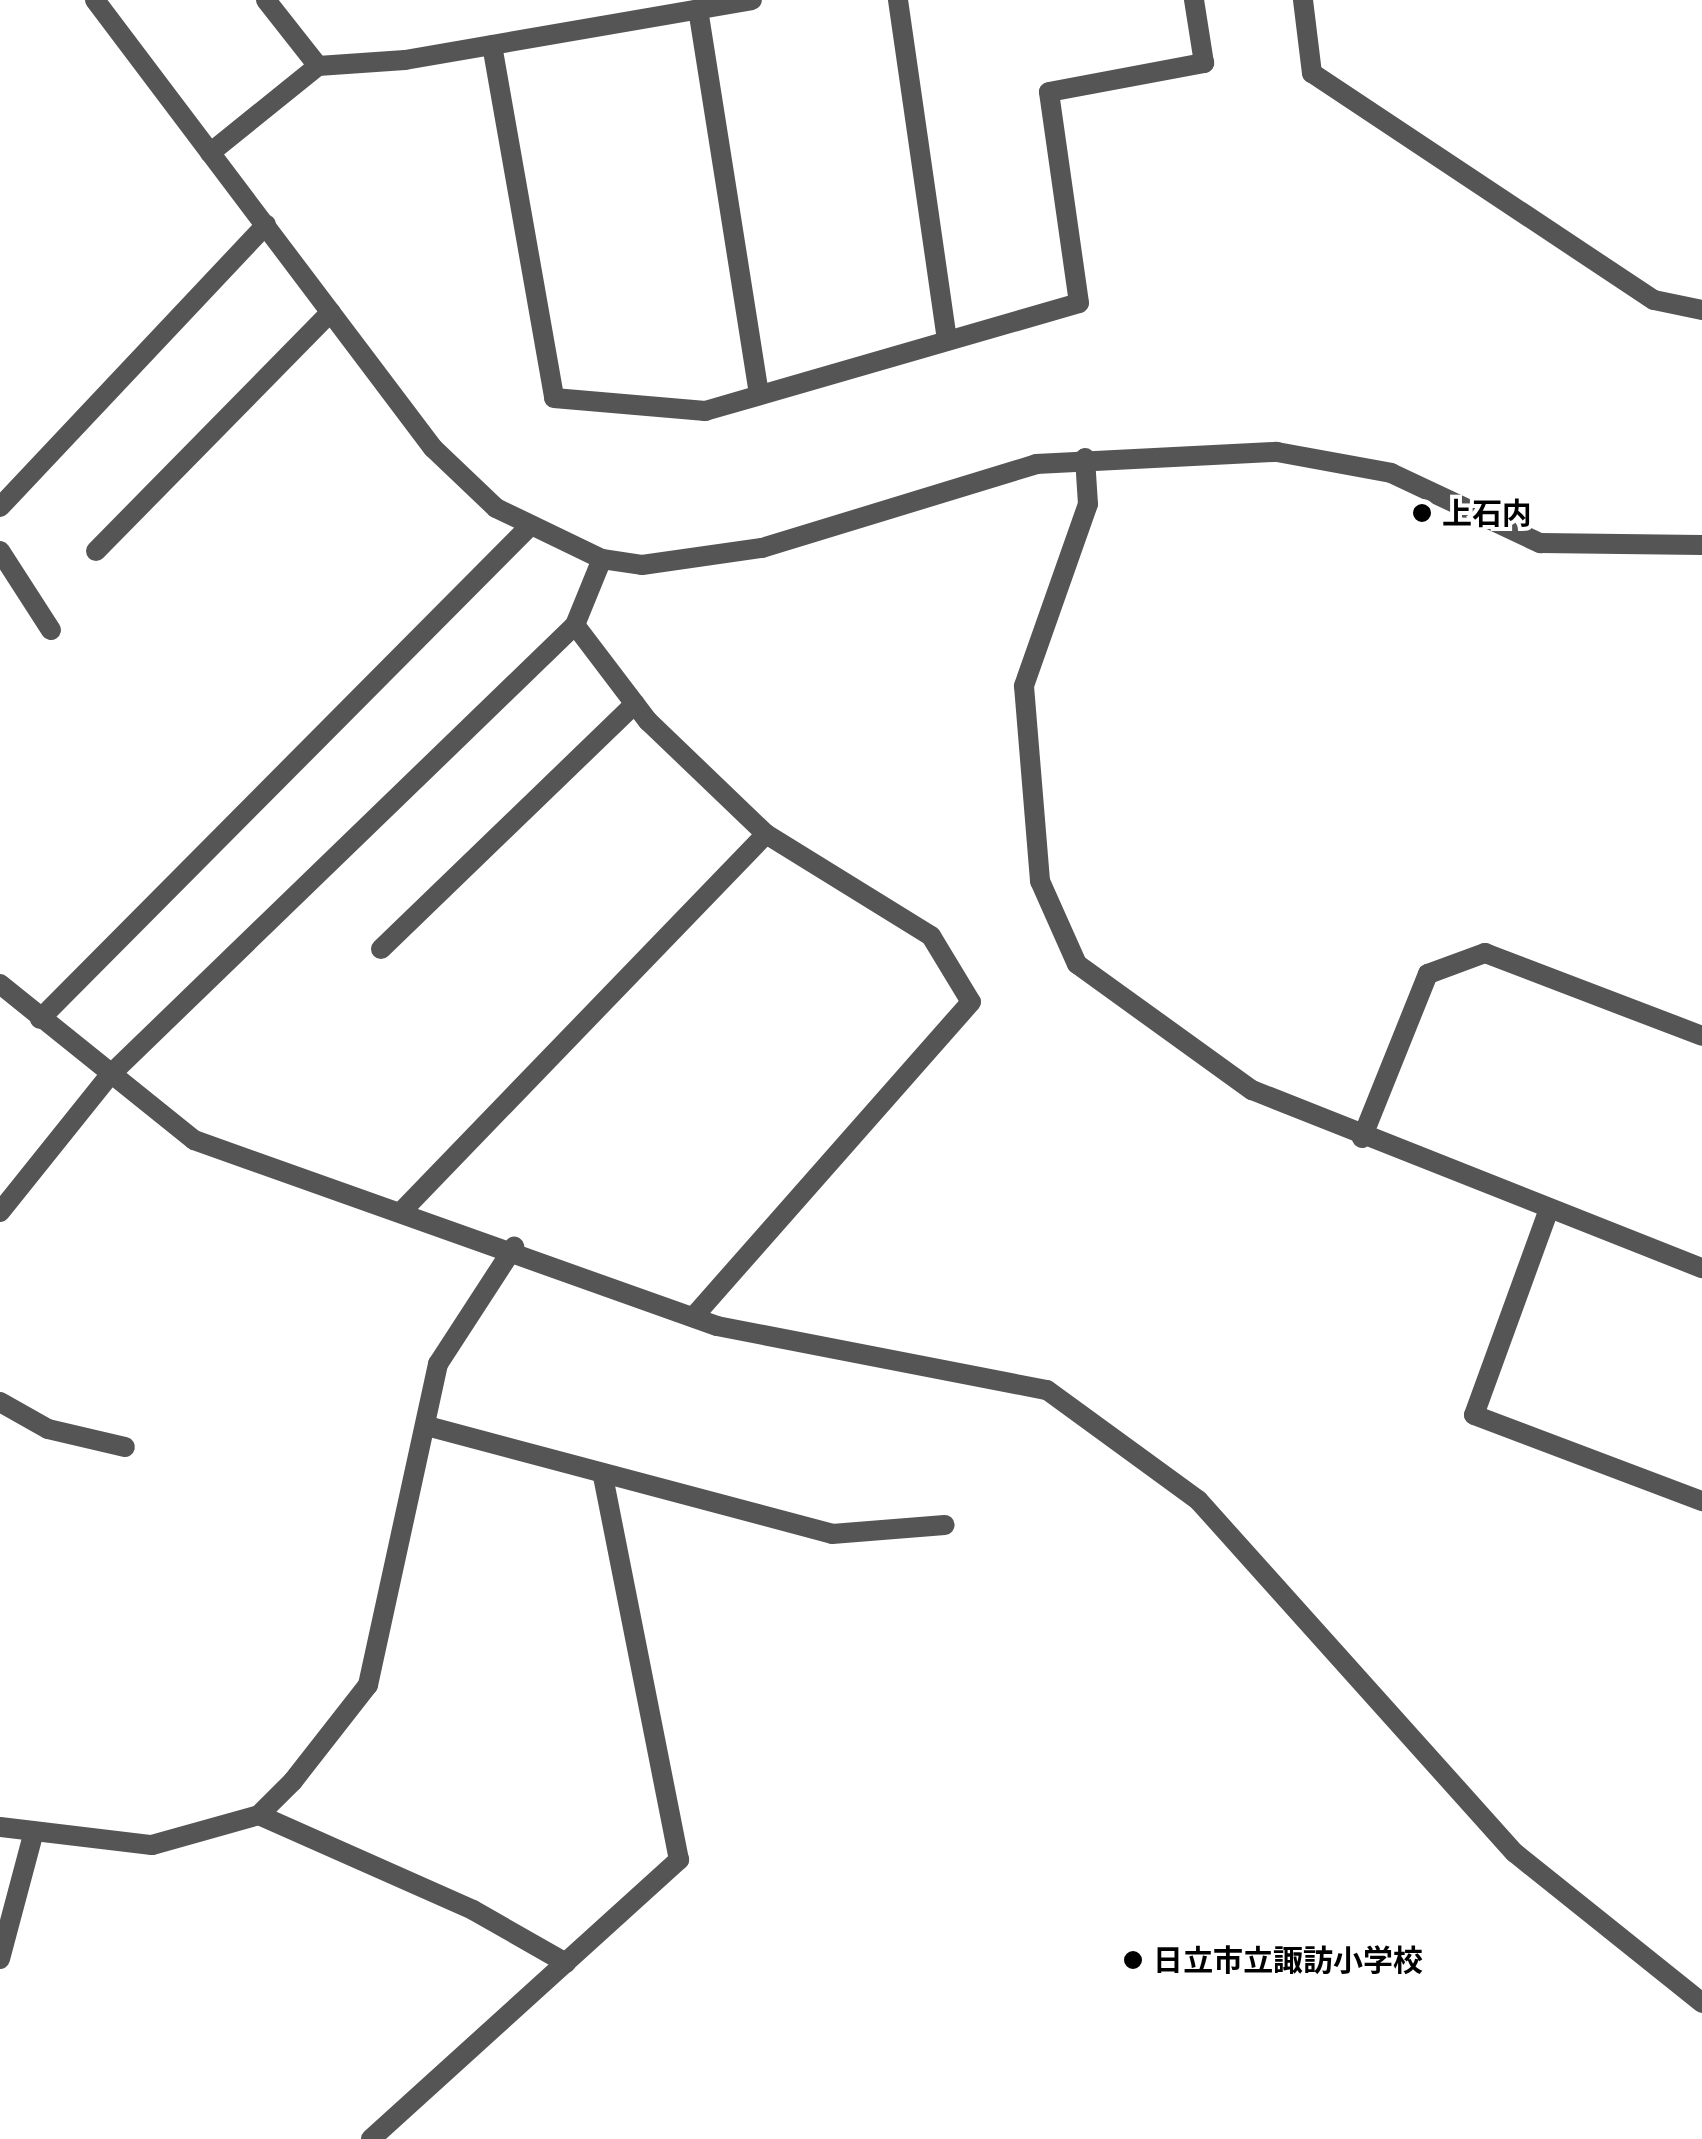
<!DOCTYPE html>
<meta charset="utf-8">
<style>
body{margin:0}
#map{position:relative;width:1702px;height:2139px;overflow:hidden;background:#fff;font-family:Ubuntu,"Noto Sans JP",sans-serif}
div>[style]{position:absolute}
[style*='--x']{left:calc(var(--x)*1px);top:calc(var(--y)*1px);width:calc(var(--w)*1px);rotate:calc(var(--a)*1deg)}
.minor>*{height:20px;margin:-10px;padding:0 10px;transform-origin:10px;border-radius:10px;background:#555}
.tertiary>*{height:20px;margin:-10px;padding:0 10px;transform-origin:10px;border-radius:10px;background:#555}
.dots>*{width:28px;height:28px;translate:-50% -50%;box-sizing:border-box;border:5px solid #fff;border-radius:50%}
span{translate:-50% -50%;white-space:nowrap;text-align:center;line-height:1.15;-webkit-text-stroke:8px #fff;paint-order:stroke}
.poi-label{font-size:30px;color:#000;font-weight:700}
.left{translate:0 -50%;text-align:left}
</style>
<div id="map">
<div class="minor">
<div style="--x:266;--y:0;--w:84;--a:51.8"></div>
<div style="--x:898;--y:0;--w:338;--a:81.8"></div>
<div style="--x:1303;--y:0;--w:74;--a:83"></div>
<div style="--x:1312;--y:73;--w:410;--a:33.6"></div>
<div style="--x:1654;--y:300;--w:49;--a:11.8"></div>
<div style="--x:698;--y:9;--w:390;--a:81"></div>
<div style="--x:492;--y:45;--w:358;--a:80"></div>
<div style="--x:554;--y:398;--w:152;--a:4.9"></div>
<div style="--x:705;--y:411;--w:389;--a:-16.1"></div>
<div style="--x:1079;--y:303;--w:213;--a:-98.1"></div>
<div style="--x:1049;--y:92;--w:158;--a:-10.6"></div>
<div style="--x:1204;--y:63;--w:64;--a:-99"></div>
<div style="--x:210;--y:153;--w:139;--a:-38.9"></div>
<div style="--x:318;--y:66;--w:87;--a:-3.9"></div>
<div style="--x:405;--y:60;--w:352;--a:-9.8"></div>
<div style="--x:1085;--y:458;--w:46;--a:86.3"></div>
<div style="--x:1088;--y:504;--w:193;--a:109.4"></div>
<div style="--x:1024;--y:686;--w:196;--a:85.3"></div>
<div style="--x:1040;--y:881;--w:91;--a:66"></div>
<div style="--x:1077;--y:964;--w:216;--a:35.8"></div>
<div style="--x:1252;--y:1090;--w:484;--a:21.6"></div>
<div style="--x:0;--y:507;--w:388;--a:-46.7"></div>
<div style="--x:0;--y:551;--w:94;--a:57.2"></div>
<div style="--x:96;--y:551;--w:335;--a:-45.5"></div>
<div style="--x:575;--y:625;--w:121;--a:52.8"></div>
<div style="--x:648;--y:721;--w:163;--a:43.8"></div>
<div style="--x:381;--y:949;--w:353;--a:-44"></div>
<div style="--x:0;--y:984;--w:249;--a:38.8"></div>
<div style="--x:194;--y:1140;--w:555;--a:19.58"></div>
<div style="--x:717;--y:1326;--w:336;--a:11"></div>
<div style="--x:1047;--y:1390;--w:187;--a:36.1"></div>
<div style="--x:1198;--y:1500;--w:474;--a:48.1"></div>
<div style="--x:1515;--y:1853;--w:240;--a:38.7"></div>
<div style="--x:40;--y:1019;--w:692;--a:-45.18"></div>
<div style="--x:1362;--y:1138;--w:177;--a:-68.1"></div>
<div style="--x:1428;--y:974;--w:61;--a:-20.2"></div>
<div style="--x:1485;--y:953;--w:232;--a:20.9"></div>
<div style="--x:404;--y:1209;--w:521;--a:-46.01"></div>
<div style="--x:766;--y:834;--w:194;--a:31.7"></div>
<div style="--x:931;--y:936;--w:77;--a:58.8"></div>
<div style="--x:971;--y:1002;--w:420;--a:131.4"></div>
<div style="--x:1549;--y:1209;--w:219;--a:110"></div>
<div style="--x:1474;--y:1415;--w:244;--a:20.7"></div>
<div style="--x:0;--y:1212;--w:174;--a:-51.3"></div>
<div style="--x:109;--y:1076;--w:649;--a:-44.06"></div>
<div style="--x:575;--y:625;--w:71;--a:-67.8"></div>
<div style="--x:0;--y:1402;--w:55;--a:29.4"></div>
<div style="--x:48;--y:1429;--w:79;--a:13.2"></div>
<div style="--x:427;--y:1426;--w:419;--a:14.9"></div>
<div style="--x:832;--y:1534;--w:113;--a:-4.6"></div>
<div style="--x:259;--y:1815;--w:234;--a:23.9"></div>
<div style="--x:473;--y:1910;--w:107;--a:29.7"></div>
<div style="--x:0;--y:1827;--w:153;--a:6.8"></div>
<div style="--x:152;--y:1845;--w:111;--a:-15.7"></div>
<div style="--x:259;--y:1815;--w:48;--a:-45"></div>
<div style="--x:293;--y:1781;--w:122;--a:-52"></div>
<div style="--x:368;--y:1685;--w:329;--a:-77.7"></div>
<div style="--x:438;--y:1364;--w:140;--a:-57"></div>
<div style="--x:0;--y:1959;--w:132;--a:-75.1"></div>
<div style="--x:371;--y:2139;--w:416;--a:-42.2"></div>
<div style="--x:679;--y:1860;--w:391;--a:-101.2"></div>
</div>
<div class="tertiary">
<div style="--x:95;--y:0;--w:561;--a:52.97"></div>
<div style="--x:433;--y:448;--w:87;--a:43.6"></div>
<div style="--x:496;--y:508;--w:118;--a:25.7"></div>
<div style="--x:602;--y:559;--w:40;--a:8.5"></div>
<div style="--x:642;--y:565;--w:121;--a:-8.1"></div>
<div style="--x:762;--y:548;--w:287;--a:-17"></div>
<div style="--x:1036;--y:464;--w:241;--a:-2.9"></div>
<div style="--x:1277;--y:452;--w:116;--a:10.4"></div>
<div style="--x:1391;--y:473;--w:165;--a:25.2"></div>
<div style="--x:1540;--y:543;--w:162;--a:0.7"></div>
</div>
<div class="dots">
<div style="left:1422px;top:513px;background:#000"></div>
<div style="left:1133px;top:1960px;background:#000"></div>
</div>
<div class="poi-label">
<span class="left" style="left:1442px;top:513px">上石内</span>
<span class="left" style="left:1153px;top:1960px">日立市立諏訪小学校</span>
</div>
</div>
